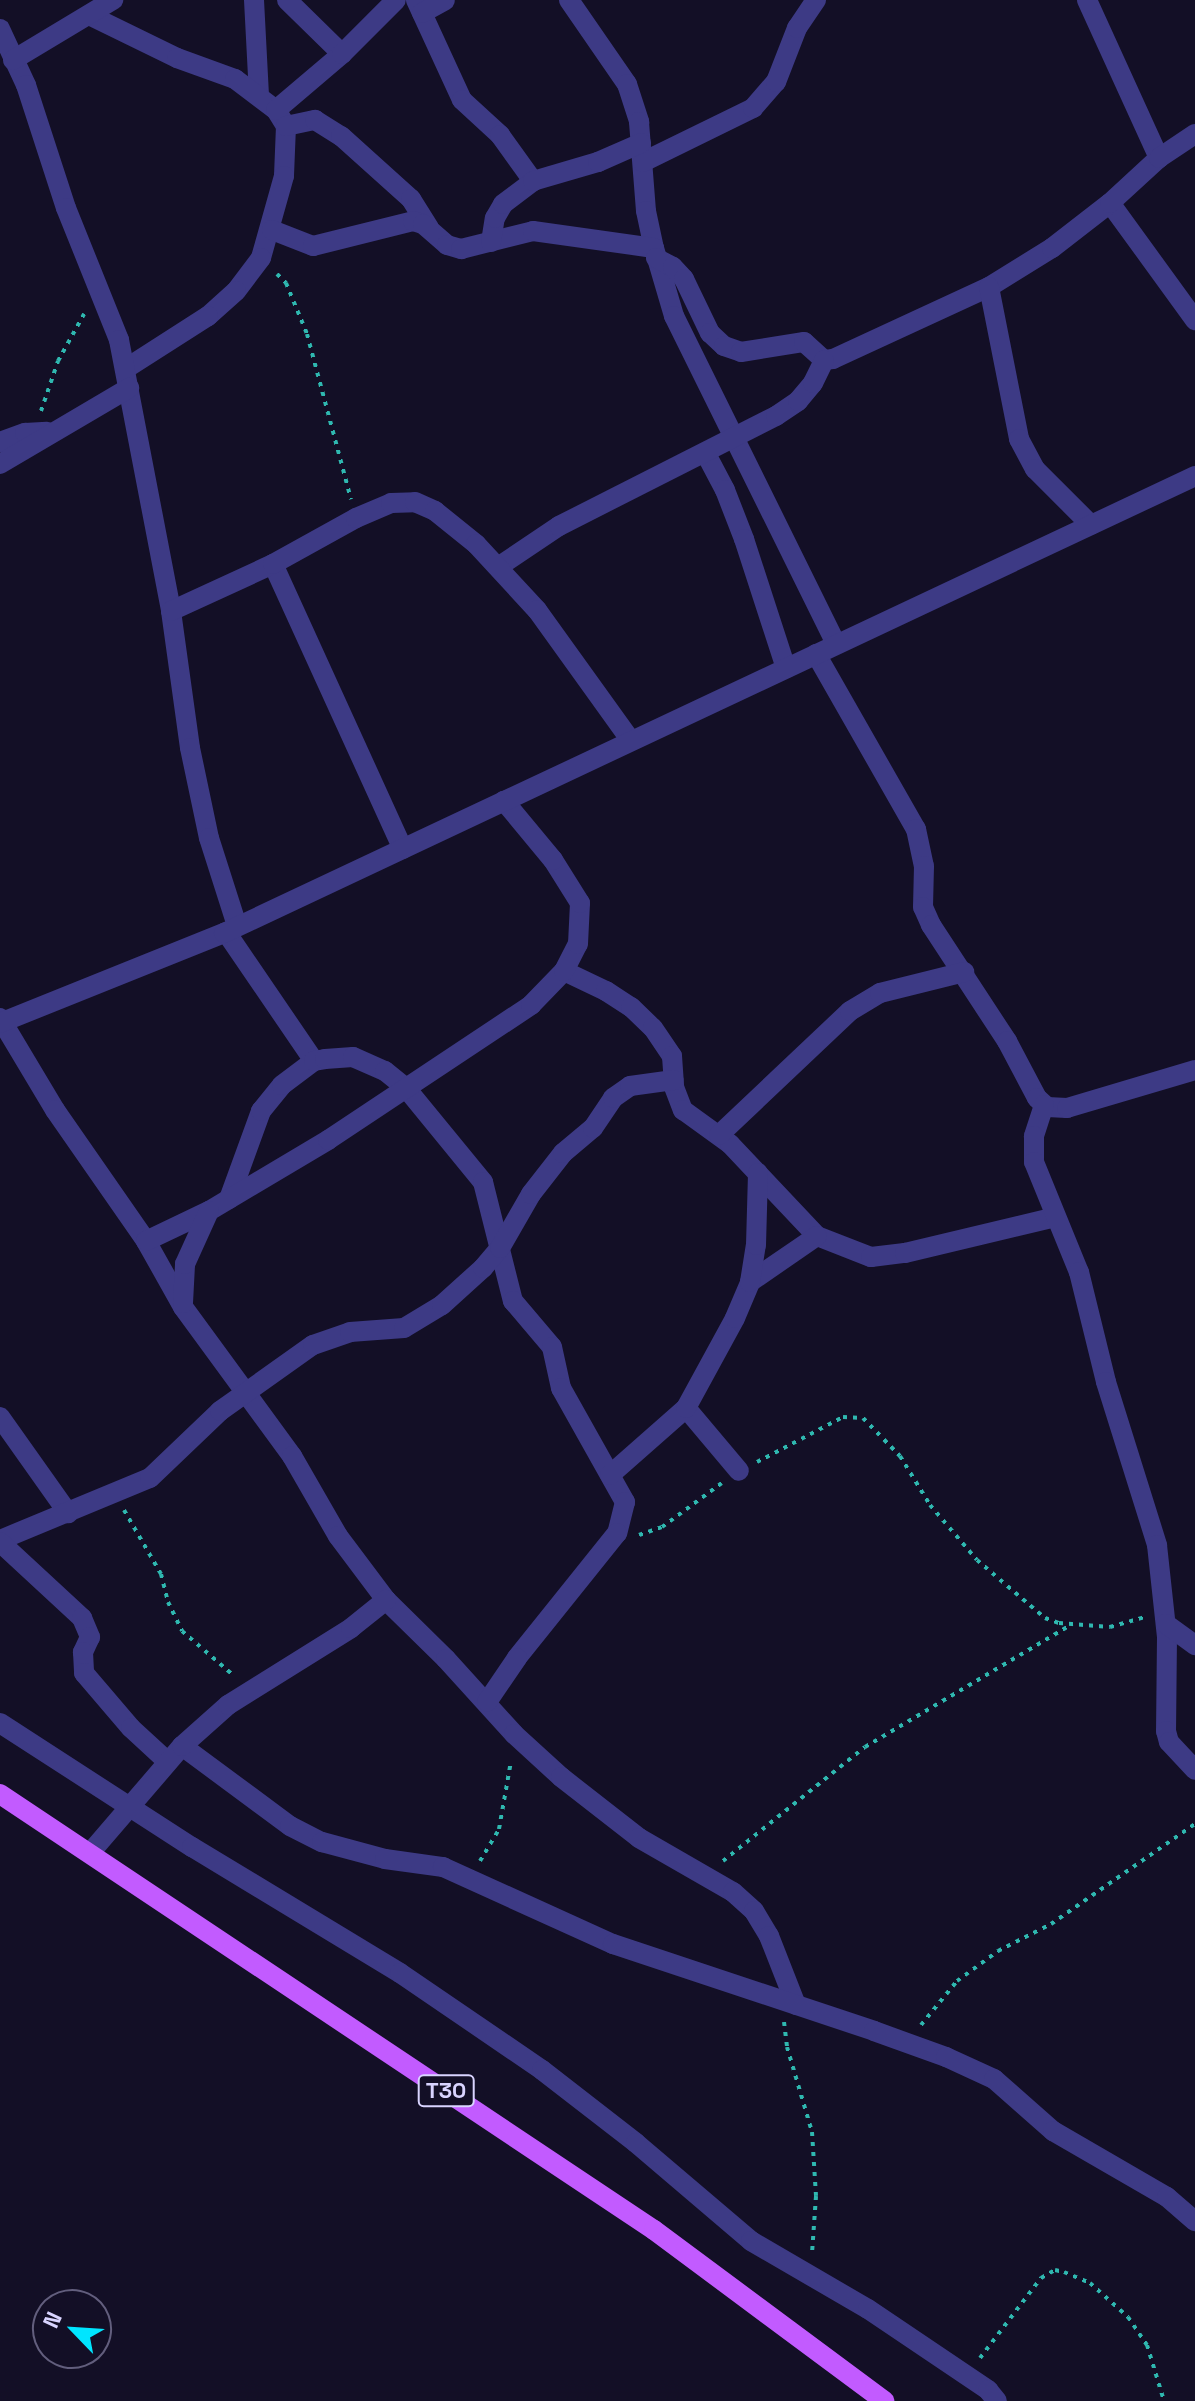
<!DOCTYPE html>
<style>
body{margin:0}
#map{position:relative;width:1195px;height:2401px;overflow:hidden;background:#130f26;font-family:"Space Grotesk",sans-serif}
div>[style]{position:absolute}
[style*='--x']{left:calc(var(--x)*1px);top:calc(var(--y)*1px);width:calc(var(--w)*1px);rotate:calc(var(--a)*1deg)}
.path>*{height:4px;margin-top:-2px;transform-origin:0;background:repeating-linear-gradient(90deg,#2fb8b0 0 4px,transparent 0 10px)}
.minor>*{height:20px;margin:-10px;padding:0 10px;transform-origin:10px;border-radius:10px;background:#3d3a85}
.tertiary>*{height:20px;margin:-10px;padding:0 10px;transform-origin:10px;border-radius:10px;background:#3d3a85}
.primary>*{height:20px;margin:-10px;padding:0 10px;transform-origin:10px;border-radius:10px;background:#c25bff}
span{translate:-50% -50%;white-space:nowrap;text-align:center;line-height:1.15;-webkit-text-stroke:6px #130f26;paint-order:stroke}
.shield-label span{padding:2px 6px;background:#130f26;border:2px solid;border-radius:6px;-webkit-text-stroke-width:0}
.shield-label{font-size:22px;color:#d9d4ff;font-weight:700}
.north{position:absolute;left:32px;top:2289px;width:80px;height:80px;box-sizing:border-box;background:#130f26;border:2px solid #625e7d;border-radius:50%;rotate:295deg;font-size:22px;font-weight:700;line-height:32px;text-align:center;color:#d9d4ff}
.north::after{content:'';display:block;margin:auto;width:28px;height:36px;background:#00e5ff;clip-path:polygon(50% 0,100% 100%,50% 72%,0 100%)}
</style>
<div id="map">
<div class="path">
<div style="--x:277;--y:274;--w:13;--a:45"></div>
<div style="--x:286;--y:283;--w:55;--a:67.6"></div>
<div style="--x:307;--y:334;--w:171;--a:75.1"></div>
<div style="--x:41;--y:411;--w:53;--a:-71.2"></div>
<div style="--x:58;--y:361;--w:54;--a:-61"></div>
<div style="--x:757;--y:1462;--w:97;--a:-27.6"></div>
<div style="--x:843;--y:1417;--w:20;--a:3"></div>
<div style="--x:863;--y:1418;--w:53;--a:45.8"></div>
<div style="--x:900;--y:1456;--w:57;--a:58.5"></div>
<div style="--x:930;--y:1505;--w:72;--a:49.5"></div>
<div style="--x:977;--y:1560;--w:89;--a:40.5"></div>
<div style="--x:1045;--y:1618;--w:15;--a:20"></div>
<div style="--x:1059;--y:1623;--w:51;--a:4.5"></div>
<div style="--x:1110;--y:1627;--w:35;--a:-16"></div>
<div style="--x:124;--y:1510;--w:74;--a:60"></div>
<div style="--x:161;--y:1574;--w:29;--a:76"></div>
<div style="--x:168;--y:1602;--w:32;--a:64"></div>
<div style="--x:182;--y:1631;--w:67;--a:40.8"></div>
<div style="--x:639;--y:1535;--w:24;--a:-19"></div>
<div style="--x:662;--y:1527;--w:74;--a:-36.3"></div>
<div style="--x:480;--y:1861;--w:37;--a:-59"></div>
<div style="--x:499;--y:1829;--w:69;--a:-80"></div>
<div style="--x:723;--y:1861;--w:182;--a:-38.8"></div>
<div style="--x:865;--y:1747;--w:241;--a:-30.7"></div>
<div style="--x:784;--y:2022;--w:25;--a:83"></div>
<div style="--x:787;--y:2047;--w:89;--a:73.6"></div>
<div style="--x:812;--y:2132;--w:64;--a:86.4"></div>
<div style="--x:816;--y:2196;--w:57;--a:94"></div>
<div style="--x:921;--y:2025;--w:57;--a:-50.7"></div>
<div style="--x:957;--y:1981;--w:51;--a:-36.2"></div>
<div style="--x:998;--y:1951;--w:59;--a:-27"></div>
<div style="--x:1051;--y:1924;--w:175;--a:-34.8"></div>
<div style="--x:980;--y:2358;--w:101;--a:-52.7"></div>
<div style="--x:1041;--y:2278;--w:16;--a:-30"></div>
<div style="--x:1055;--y:2270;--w:9;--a:13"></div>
<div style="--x:1064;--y:2272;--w:28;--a:23"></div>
<div style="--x:1090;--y:2283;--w:51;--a:41.8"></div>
<div style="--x:1128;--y:2317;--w:34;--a:56"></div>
<div style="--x:1147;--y:2345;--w:59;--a:73.1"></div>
</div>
<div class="minor">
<div style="--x:254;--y:0;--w:96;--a:87"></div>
<div style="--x:287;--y:0;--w:77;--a:44.5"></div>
<div style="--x:416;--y:0;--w:110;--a:65.3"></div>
<div style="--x:462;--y:100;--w:52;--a:42.6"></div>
<div style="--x:500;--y:135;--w:57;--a:54.3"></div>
<div style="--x:569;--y:0;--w:102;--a:55.4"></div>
<div style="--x:627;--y:84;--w:40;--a:72"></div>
<div style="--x:639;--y:122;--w:89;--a:85.5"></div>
<div style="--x:646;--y:211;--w:38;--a:78"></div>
<div style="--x:654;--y:248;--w:71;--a:73.6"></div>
<div style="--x:674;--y:316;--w:366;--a:63.7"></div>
<div style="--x:1087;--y:0;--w:174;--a:65.5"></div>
<div style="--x:422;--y:13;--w:26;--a:-29"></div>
<div style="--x:89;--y:15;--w:98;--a:26"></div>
<div style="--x:177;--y:58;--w:62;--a:19.9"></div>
<div style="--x:235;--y:79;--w:51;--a:37.1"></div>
<div style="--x:276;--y:110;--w:19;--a:58"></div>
<div style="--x:286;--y:126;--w:50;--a:92.3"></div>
<div style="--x:284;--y:176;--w:85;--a:105.7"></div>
<div style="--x:261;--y:258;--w:41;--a:127.1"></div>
<div style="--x:236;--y:291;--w:38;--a:138"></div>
<div style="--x:208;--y:316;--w:98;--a:147.4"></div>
<div style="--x:0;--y:29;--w:62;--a:65.1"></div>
<div style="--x:26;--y:85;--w:129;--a:72"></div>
<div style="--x:66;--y:208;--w:142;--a:68.1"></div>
<div style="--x:119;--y:340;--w:276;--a:79.1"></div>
<div style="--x:171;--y:611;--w:138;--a:82.1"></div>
<div style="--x:190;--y:748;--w:92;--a:78.1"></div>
<div style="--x:209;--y:838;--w:92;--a:72.3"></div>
<div style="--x:13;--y:60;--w:117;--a:-31"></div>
<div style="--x:276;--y:110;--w:87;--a:-40.3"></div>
<div style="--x:342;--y:54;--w:76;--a:-45"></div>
<div style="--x:286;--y:126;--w:30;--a:-12"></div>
<div style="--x:315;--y:120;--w:31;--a:32"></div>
<div style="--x:341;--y:136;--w:94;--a:42"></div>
<div style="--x:411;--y:199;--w:34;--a:58"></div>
<div style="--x:643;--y:162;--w:123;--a:-26.1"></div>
<div style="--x:753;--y:108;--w:35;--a:-49"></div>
<div style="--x:776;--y:82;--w:58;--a:-68.7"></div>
<div style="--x:797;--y:28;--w:34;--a:-56"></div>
<div style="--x:1110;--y:203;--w:145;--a:54"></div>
<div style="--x:272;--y:230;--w:44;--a:21.3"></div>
<div style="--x:313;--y:246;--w:103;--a:-14"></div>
<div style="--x:413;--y:221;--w:10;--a:17"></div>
<div style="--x:423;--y:224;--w:32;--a:41"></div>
<div style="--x:447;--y:245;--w:15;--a:16"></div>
<div style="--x:461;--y:249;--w:74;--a:-14"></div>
<div style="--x:533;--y:231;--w:122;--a:8"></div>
<div style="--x:491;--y:242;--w:24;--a:-81"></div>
<div style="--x:495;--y:218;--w:16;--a:-60"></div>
<div style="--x:503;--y:204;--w:38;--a:-37"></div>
<div style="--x:533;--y:181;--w:68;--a:-16.3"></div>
<div style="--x:598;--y:162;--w:47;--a:-23.8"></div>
<div style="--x:656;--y:258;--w:19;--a:28"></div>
<div style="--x:673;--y:267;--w:16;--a:47"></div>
<div style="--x:684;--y:279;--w:60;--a:64.3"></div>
<div style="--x:710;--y:333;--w:19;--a:43"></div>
<div style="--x:724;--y:346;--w:18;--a:19"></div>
<div style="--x:741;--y:352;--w:64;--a:-9"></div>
<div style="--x:804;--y:342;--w:27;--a:42"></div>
<div style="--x:824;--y:360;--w:9;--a:-6"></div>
<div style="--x:833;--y:359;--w:172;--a:-24.8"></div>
<div style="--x:989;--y:287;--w:74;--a:-31.8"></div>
<div style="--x:1052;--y:248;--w:73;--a:-37.8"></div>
<div style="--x:1110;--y:203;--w:67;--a:-42.6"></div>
<div style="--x:1159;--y:158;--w:43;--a:-33.7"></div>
<div style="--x:989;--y:287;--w:155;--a:78.8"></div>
<div style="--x:1019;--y:439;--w:34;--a:62"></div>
<div style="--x:1035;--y:469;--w:79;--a:45"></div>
<div style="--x:0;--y:442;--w:27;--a:-20"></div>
<div style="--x:25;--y:433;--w:22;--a:-3"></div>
<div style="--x:706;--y:454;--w:41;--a:62.2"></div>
<div style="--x:725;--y:490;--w:53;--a:68.8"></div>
<div style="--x:744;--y:539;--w:136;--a:72"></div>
<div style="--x:0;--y:464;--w:150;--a:-30.5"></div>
<div style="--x:273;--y:564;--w:313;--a:65.5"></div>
<div style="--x:498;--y:567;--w:73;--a:-33.9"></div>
<div style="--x:559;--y:526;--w:243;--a:-26.9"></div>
<div style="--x:776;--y:416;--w:27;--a:-34"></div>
<div style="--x:798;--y:401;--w:23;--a:-50"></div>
<div style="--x:813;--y:383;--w:25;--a:-64"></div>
<div style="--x:171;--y:611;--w:112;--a:-24.7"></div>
<div style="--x:273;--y:564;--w:95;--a:-29"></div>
<div style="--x:356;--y:518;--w:38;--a:-23"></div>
<div style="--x:391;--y:503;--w:24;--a:-2"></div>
<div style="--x:415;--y:502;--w:22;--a:24"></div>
<div style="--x:435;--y:511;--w:53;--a:38.8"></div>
<div style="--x:476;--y:544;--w:90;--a:47.3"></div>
<div style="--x:537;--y:610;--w:161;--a:54.3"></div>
<div style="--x:816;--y:654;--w:202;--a:60.3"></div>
<div style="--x:916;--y:829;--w:38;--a:78"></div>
<div style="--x:924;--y:866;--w:41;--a:91.4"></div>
<div style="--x:923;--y:907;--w:20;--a:66"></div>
<div style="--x:931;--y:925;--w:139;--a:56.8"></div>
<div style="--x:1007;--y:1041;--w:64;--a:62.2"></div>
<div style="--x:1037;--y:1098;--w:13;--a:42"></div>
<div style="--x:1047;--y:1107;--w:20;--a:3"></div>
<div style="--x:1067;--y:1108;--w:134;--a:-16.5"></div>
<div style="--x:226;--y:932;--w:156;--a:55.7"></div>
<div style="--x:564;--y:971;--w:47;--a:25.5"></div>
<div style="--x:606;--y:991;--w:30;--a:33"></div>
<div style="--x:631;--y:1007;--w:30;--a:44"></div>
<div style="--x:653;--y:1028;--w:34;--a:56"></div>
<div style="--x:672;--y:1056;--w:31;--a:86"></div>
<div style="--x:674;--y:1087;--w:25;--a:69"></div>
<div style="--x:683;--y:1110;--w:58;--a:35.9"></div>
<div style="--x:730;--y:1144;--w:127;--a:46.6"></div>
<div style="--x:817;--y:1236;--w:58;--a:21.3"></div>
<div style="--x:871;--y:1257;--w:34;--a:-7"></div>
<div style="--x:905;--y:1253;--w:155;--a:-13.4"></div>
<div style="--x:0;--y:1018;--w:107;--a:59.1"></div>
<div style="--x:55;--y:1110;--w:160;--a:55.2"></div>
<div style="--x:146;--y:1241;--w:76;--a:60.7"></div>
<div style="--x:183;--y:1307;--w:185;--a:53.8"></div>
<div style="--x:292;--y:1456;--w:92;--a:60.1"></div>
<div style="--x:338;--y:1536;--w:80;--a:53.1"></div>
<div style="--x:386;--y:1600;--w:84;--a:44.5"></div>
<div style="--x:446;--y:1659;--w:101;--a:47.8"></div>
<div style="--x:514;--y:1734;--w:64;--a:42.5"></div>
<div style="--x:561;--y:1777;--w:99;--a:38"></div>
<div style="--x:639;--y:1838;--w:108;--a:29.9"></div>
<div style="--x:733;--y:1892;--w:28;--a:42"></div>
<div style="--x:754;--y:1911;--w:29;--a:59"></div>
<div style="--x:769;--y:1936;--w:74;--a:68.6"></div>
<div style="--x:1044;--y:1105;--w:33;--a:108"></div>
<div style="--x:1034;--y:1136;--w:26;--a:90"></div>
<div style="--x:1034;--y:1162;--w:119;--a:67.8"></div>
<div style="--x:1079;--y:1272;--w:113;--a:76.2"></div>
<div style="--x:1106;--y:1382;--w:171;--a:72.6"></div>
<div style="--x:1157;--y:1545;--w:93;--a:83.8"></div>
<div style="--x:1167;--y:1637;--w:94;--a:90.6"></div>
<div style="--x:1166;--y:1731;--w:11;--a:75"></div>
<div style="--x:1169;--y:1742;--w:38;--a:47"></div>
<div style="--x:719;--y:1135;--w:180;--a:-43.4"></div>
<div style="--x:850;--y:1011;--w:35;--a:-31"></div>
<div style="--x:880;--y:993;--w:87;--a:-14"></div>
<div style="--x:229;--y:1199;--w:94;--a:-70"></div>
<div style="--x:261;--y:1111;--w:33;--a:-51"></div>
<div style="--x:282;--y:1085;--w:40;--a:-37"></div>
<div style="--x:314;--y:1061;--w:11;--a:-10"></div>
<div style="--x:325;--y:1059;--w:28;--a:-4"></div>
<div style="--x:353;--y:1057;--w:35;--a:24"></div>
<div style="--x:385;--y:1071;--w:27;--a:39"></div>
<div style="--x:406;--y:1088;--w:122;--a:50.7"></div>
<div style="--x:483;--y:1182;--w:123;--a:75.9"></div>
<div style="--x:513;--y:1301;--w:60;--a:49.7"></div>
<div style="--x:552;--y:1347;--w:42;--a:77.6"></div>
<div style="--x:561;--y:1388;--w:131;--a:60.7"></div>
<div style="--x:625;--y:1502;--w:32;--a:104"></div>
<div style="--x:617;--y:1533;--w:160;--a:128.7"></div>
<div style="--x:517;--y:1658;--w:53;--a:124.3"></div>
<div style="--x:146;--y:1241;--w:70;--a:-25.5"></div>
<div style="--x:209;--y:1211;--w:139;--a:-30.8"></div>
<div style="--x:328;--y:1140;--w:244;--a:-33.6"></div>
<div style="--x:531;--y:1005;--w:47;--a:-45.9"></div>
<div style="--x:564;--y:971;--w:30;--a:-63"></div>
<div style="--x:578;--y:944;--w:41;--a:-87.2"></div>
<div style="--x:580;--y:903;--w:51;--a:-122.1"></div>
<div style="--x:553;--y:860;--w:77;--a:-129.7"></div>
<div style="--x:750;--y:1282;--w:81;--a:-34.5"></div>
<div style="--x:183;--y:1303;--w:39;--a:-87"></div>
<div style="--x:185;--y:1264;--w:58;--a:-65.6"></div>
<div style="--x:686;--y:1408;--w:82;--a:49.9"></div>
<div style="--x:0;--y:1417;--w:118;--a:54.7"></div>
<div style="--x:610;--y:1475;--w:101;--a:-41.4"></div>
<div style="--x:686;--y:1408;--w:102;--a:-61.4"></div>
<div style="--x:735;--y:1318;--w:39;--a:-67"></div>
<div style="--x:750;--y:1282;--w:37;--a:-81"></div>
<div style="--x:756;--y:1245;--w:72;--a:-88.4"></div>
<div style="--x:0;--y:1540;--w:162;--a:-22.5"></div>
<div style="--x:150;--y:1478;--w:97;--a:-43.7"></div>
<div style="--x:220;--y:1411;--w:114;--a:-35.4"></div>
<div style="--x:313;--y:1345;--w:39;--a:-19"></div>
<div style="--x:350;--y:1332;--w:54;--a:-4.2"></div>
<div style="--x:404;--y:1328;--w:44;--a:-31.2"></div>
<div style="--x:442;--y:1305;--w:55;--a:-42.1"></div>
<div style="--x:483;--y:1268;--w:26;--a:-50"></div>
<div style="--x:500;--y:1248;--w:62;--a:-60.1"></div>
<div style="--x:531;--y:1194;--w:52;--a:-52"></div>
<div style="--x:563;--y:1153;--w:39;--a:-40"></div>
<div style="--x:593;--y:1128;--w:36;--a:-56"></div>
<div style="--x:613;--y:1098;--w:21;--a:-35"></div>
<div style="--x:630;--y:1086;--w:44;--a:-7.8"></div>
<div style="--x:0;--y:1542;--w:112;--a:42.8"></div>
<div style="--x:82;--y:1618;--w:21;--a:67"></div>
<div style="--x:90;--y:1637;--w:17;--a:115"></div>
<div style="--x:83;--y:1652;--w:21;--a:87"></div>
<div style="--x:84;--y:1673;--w:72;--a:49.5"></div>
<div style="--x:131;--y:1728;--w:50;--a:42.6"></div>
<div style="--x:1166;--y:1624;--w:36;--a:36"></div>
<div style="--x:0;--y:1723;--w:229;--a:32.9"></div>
<div style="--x:192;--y:1847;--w:243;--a:31.2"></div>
<div style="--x:400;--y:1973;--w:172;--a:34.3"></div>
<div style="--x:542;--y:2070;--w:119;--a:37.8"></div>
<div style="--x:636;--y:2143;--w:151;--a:40.4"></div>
<div style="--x:751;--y:2241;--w:135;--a:30.2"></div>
<div style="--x:868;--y:2309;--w:145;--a:34"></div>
<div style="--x:988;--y:2390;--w:14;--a:51"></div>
<div style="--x:182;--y:1746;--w:134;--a:36.5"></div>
<div style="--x:290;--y:1826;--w:36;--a:27"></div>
<div style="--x:322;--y:1842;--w:65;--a:15.1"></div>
<div style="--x:385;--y:1859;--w:59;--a:7.9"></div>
<div style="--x:443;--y:1867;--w:187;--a:24.4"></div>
<div style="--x:613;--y:1944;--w:275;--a:18.4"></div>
<div style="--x:874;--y:2031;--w:77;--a:19.9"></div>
<div style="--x:946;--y:2057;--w:53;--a:24.6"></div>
<div style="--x:994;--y:2079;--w:79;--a:41.4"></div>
<div style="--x:1053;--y:2131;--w:132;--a:30.1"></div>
<div style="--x:1167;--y:2197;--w:37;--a:41"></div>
<div style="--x:90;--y:1853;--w:141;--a:-49.3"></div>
<div style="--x:182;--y:1746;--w:62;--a:-41.7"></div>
<div style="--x:228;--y:1705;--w:145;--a:-32"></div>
<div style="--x:351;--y:1628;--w:45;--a:-38.7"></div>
</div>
<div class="tertiary">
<div style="--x:0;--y:1023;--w:241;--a:-21.9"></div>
<div style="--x:224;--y:933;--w:1073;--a:-25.2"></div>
</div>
<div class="primary">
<div style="--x:0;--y:1794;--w:786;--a:33.69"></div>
<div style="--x:654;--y:2230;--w:287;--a:36.6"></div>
</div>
<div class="shield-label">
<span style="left:446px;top:2091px">T30</span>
</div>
<div class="north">N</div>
</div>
